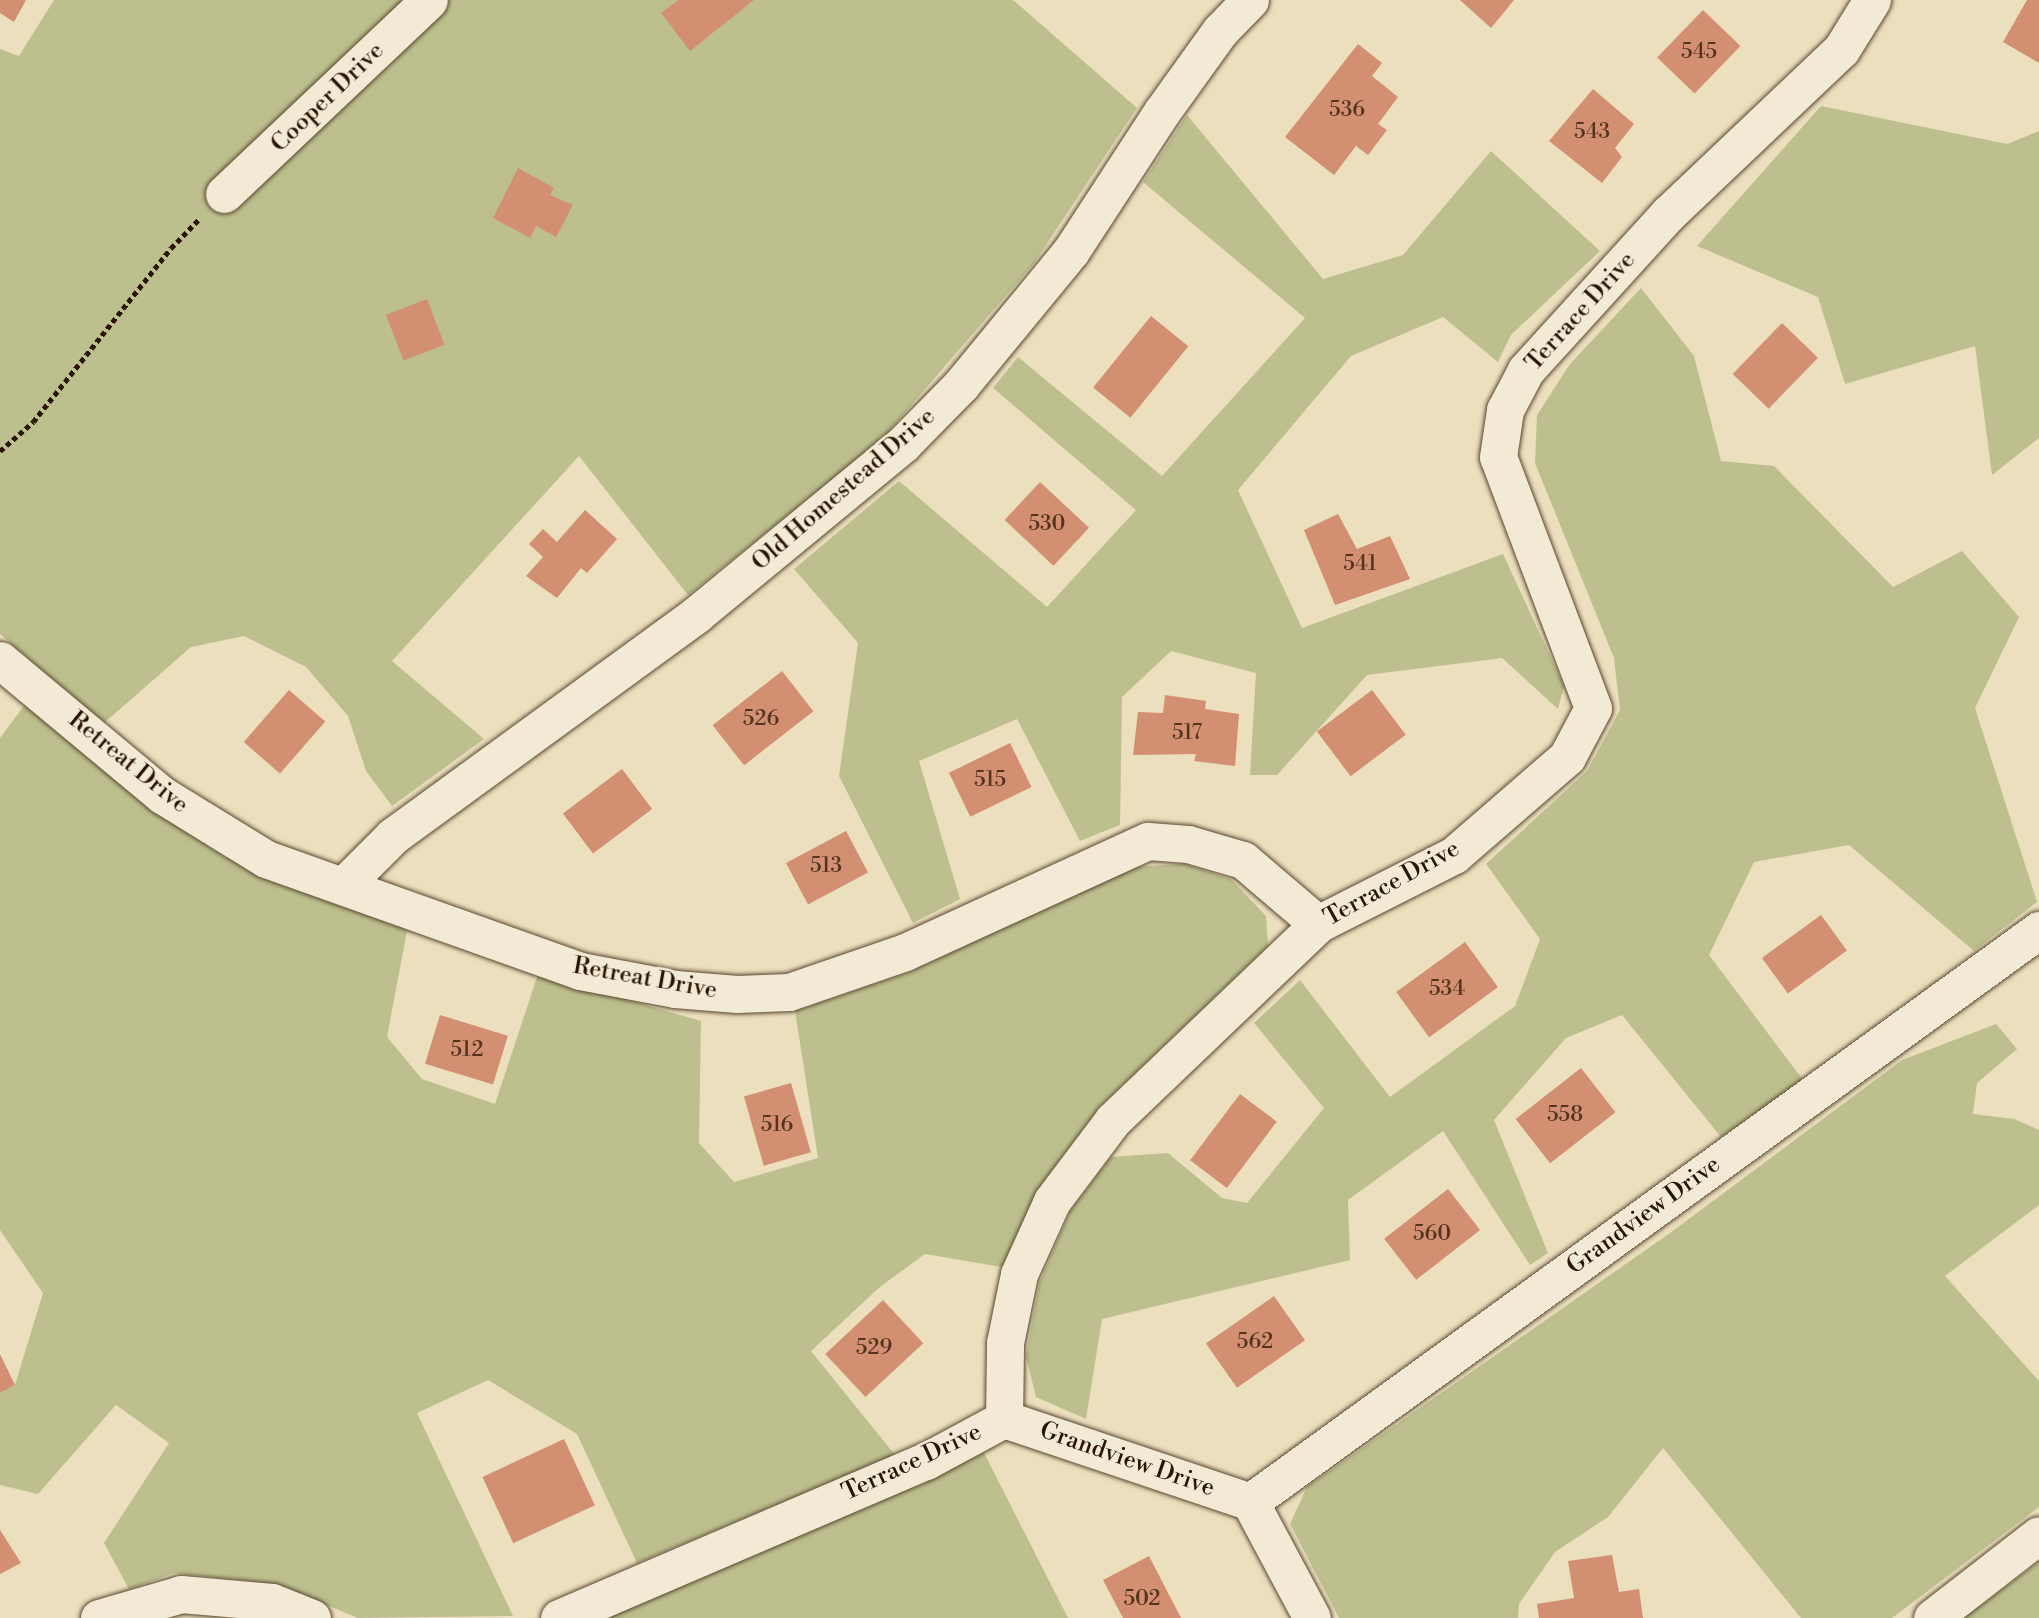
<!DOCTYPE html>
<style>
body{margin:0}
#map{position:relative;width:2039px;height:1618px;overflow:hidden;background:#ebdfbe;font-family:"Libre Bodoni",serif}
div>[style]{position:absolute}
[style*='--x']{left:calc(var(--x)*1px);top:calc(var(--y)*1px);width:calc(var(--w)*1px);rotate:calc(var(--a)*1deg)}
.green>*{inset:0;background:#bdc08e}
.building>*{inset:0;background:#d28f72;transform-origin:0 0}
.path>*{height:4.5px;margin-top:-2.25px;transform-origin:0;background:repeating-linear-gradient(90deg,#291502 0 5px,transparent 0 8.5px)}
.roads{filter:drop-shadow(0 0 2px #5a4831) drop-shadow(0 0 2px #5a4831)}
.minor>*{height:37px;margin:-18.5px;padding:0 18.5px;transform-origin:18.5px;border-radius:18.5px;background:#f2ead5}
span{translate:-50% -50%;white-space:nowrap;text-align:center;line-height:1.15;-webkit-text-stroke:5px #f2ead5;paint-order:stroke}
.number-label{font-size:21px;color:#53341e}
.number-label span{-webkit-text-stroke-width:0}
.street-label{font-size:24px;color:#291502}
</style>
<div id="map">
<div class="green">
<div style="clip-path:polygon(54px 0,1013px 0,1137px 108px,1034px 263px,882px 439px,688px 595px,579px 456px,392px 661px,484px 739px,392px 806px,366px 771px,348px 716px,306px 667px,244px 636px,191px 647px,104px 723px,0 634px,0 49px,19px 56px)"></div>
<div style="clip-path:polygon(1821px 106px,2007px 144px,2039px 131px,2039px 438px,1992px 475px,1975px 346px,1845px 384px,1818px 297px,1697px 246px)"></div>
<div style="clip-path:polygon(1187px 115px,1323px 279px,1403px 255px,1491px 151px,1600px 251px,1511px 335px,1498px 362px,1443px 317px,1351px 356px,1238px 490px,1302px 628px,1503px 554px,1564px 686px,1558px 709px,1502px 658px,1367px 675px,1277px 775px,1250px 775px,1256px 673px,1171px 651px,1122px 697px,1120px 825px,1080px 841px,1017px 719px,919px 761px,960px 899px,913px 923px,839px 776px,858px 643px,794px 569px,899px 481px,1047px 607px,1136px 510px,993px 388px,1018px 357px,1162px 476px,1305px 318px,1143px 182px)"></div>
<div style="clip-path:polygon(1641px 288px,1694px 356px,1721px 461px,1774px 466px,1893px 587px,1962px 551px,2019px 617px,1975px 708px,2037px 902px,1974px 951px,1849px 845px,1754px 862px,1709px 955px,1803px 1080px,1721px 1137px,1622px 1015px,1566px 1038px,1494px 1120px,1548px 1253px,1530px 1265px,1443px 1131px,1348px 1200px,1350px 1260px,1102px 1319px,1086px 1419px,1036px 1397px,1026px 1357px,1039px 1284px,1071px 1210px,1111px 1157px,1168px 1153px,1222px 1198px,1247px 1203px,1324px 1108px,1254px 1023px,1300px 980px,1390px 1097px,1515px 1006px,1540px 939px,1486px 864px,1587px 771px,1620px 710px,1614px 658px,1535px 463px,1537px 415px,1570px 364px)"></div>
<div style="clip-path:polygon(29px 699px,174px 824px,223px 856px,282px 882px,408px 926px,387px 1037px,422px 1079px,495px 1104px,538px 974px,701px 1021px,699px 1143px,734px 1182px,818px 1158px,795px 1011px,910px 972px,1131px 867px,1185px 864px,1232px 880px,1266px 916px,1268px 946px,1100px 1106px,1038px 1190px,1002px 1267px,925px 1254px,881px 1286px,811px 1351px,895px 1455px,637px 1563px,577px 1434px,488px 1380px,417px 1413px,513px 1616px,358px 1618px,276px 1584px,174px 1573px,129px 1589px,104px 1543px,169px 1443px,116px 1405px,38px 1494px,0 1485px,0 1393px,15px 1385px,43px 1293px,0 1230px,0 738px)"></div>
<div style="clip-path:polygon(1996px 1024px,2017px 1049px,1977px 1083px,1973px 1114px,2014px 1119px,2039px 1130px,2039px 1205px,1945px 1276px,2039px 1381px,2039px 1507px,1892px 1618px,1801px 1618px,1663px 1448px,1608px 1517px,1555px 1552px,1519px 1604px,1518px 1618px,1339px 1618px,1290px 1524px,1307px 1487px,1670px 1233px,1902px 1060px)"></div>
<div style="clip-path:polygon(984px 1453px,1068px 1618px,595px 1618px)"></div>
<div style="clip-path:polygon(2039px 1562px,2039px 1618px,1964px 1618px)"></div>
</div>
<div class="building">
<div style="clip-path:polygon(0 0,26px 0,14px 22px,0 13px)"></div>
<div style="clip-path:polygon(678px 0,754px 0,690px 51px,661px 13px)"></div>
<div style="clip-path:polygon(1460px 0,1514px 0,1491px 28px)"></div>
<div style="clip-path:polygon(2027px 0,2039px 0,2039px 63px,2003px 42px)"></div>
<div style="left:1703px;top:10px;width:52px;height:66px;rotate:44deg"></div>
<div style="clip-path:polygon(1358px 44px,1382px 63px,1372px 76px,1398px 97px,1378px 124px,1387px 130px,1368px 155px,1356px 146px,1334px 175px,1285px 137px)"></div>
<div style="clip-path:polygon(1593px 89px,1634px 124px,1615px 148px,1622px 157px,1602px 183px,1549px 141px)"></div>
<div style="clip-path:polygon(518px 168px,554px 188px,550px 195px,573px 205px,556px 237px,536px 226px,530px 238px,493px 218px)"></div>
<div style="left:427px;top:299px;width:49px;height:44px;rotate:69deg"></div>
<div style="left:1151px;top:316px;width:48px;height:92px;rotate:39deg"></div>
<div style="left:1782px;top:323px;width:50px;height:71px;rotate:44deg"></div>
<div style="left:1040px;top:482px;width:67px;height:52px;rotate:43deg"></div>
<div style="clip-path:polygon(585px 510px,617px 539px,587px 573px,581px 568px,557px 598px,526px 576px,543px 557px,529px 544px,543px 529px,557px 542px)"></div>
<div style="clip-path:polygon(1338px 514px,1357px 549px,1390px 536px,1410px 579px,1335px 605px,1304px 530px)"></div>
<div style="left:782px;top:671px;width:51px;height:88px;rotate:52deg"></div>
<div style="left:289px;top:690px;width:48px;height:69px;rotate:41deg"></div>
<div style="left:1372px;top:690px;width:56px;height:69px;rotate:53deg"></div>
<div style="clip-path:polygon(1165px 695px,1206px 701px,1205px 709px,1239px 714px,1235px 766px,1194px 761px,1196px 754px,1133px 755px,1138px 712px,1163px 713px)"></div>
<div style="left:1010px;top:743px;width:49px;height:68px;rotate:64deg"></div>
<div style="left:622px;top:769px;width:50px;height:74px;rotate:53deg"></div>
<div style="left:846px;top:831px;width:47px;height:68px;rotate:62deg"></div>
<div style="left:1821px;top:915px;width:44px;height:73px;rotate:54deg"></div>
<div style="left:1465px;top:942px;width:56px;height:85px;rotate:54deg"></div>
<div style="left:440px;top:1015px;width:71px;height:51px;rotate:17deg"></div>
<div style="left:1581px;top:1068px;width:56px;height:83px;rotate:52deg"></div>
<div style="left:791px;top:1083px;width:72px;height:49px;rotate:74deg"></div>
<div style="left:1240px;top:1094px;width:46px;height:83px;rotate:37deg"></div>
<div style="left:1448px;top:1189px;width:52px;height:81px;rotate:52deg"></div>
<div style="left:1274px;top:1296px;width:54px;height:83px;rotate:55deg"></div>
<div style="left:883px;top:1300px;width:59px;height:79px;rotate:47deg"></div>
<div style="clip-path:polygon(0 1354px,15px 1385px,0 1393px)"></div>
<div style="left:564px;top:1439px;width:73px;height:90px;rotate:65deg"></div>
<div style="clip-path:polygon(0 1530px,21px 1563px,0 1574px)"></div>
<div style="clip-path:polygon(1612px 1555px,1619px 1592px,1639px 1589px,1643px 1618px,1539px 1618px,1537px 1604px,1574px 1598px,1568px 1561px)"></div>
<div style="clip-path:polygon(1149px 1556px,1181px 1618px,1123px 1618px,1103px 1580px)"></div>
</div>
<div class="path">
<div style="--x:0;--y:451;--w:44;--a:-41.3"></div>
<div style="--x:33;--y:422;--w:222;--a:-51.6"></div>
<div style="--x:171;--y:248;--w:40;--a:-46"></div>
</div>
<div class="roads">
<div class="minor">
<div style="--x:224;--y:194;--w:282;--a:-43.4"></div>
<div style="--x:0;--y:660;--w:211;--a:39.8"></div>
<div style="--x:162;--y:795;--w:122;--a:31.6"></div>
<div style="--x:266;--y:859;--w:333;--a:19.6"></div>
<div style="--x:580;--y:971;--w:97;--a:10.7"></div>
<div style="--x:675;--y:989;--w:62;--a:4.6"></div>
<div style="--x:737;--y:994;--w:52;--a:-2.2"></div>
<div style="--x:789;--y:992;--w:123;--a:-19"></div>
<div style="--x:905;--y:952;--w:267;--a:-24.6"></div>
<div style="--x:1148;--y:841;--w:40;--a:4.3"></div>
<div style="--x:1188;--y:844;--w:57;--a:16.2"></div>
<div style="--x:1243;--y:860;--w:99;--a:40.5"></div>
<div style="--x:344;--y:885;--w:69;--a:-45"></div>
<div style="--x:393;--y:836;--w:376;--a:-36.1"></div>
<div style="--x:697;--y:614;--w:267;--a:-39.5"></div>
<div style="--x:903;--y:444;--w:83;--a:-45.5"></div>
<div style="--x:961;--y:385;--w:173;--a:-50.6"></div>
<div style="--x:1071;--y:251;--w:165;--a:-56.9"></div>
<div style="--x:1161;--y:113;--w:101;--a:-54.3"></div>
<div style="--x:1220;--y:31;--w:43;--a:-45.9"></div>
<div style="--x:1004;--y:1419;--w:260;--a:18.6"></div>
<div style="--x:99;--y:1618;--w:85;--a:-16.3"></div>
<div style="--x:181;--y:1594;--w:91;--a:5"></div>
<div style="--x:272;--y:1602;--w:43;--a:21.8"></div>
<div style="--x:559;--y:1618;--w:399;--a:-23.2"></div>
<div style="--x:926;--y:1461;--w:89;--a:-28.3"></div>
<div style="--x:1004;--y:1419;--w:76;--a:-89.2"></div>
<div style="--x:1005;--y:1343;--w:70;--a:-78.5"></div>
<div style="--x:1019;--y:1274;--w:80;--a:-65.7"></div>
<div style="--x:1052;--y:1201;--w:101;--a:-53"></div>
<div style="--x:1113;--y:1120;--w:284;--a:-43.7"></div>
<div style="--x:1318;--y:924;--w:153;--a:-26.9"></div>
<div style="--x:1454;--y:855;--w:150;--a:-40.9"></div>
<div style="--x:1567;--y:757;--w:55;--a:-62"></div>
<div style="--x:1593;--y:708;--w:268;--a:-110.7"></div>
<div style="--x:1498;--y:457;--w:48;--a:-81.5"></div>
<div style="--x:1505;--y:410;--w:45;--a:-62.3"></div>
<div style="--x:1526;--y:370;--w:212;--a:-47.7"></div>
<div style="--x:1669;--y:213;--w:237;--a:-43.5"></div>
<div style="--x:1841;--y:50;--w:59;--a:-58.2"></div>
<div style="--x:1312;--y:1618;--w:132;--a:-118.1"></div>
<div style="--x:1250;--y:1502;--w:975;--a:-35.94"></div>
<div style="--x:1932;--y:1618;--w:135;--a:-37.8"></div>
</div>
</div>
<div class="number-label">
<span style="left:1699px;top:52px">545</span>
<span style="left:1347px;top:110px">536</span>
<span style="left:1592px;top:132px">543</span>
<span style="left:1047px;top:524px">530</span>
<span style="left:1360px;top:564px">541</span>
<span style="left:761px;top:719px">526</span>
<span style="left:1187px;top:733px">517</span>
<span style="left:990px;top:780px">515</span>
<span style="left:826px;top:866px">513</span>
<span style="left:1447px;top:989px">534</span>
<span style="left:467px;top:1050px">512</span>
<span style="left:1565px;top:1115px">558</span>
<span style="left:777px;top:1125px">516</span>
<span style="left:1432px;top:1234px">560</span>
<span style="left:1255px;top:1342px">562</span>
<span style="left:874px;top:1348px">529</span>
<span style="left:1142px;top:1599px">502</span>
</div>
<div class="street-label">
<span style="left:328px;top:98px;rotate:-44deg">Cooper Drive</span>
<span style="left:1581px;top:312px;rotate:-48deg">Terrace Drive</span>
<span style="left:844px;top:490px;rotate:-41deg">Old Homestead Drive</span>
<span style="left:128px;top:763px;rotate:39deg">Retreat Drive</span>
<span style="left:1392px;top:884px;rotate:-29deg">Terrace Drive</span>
<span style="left:645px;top:979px;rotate:10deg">Retreat Drive</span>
<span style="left:1644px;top:1216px;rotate:-36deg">Grandview Drive</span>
<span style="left:1127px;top:1460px;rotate:19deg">Grandview Drive</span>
<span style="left:912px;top:1463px;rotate:-25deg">Terrace Drive</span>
</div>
</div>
